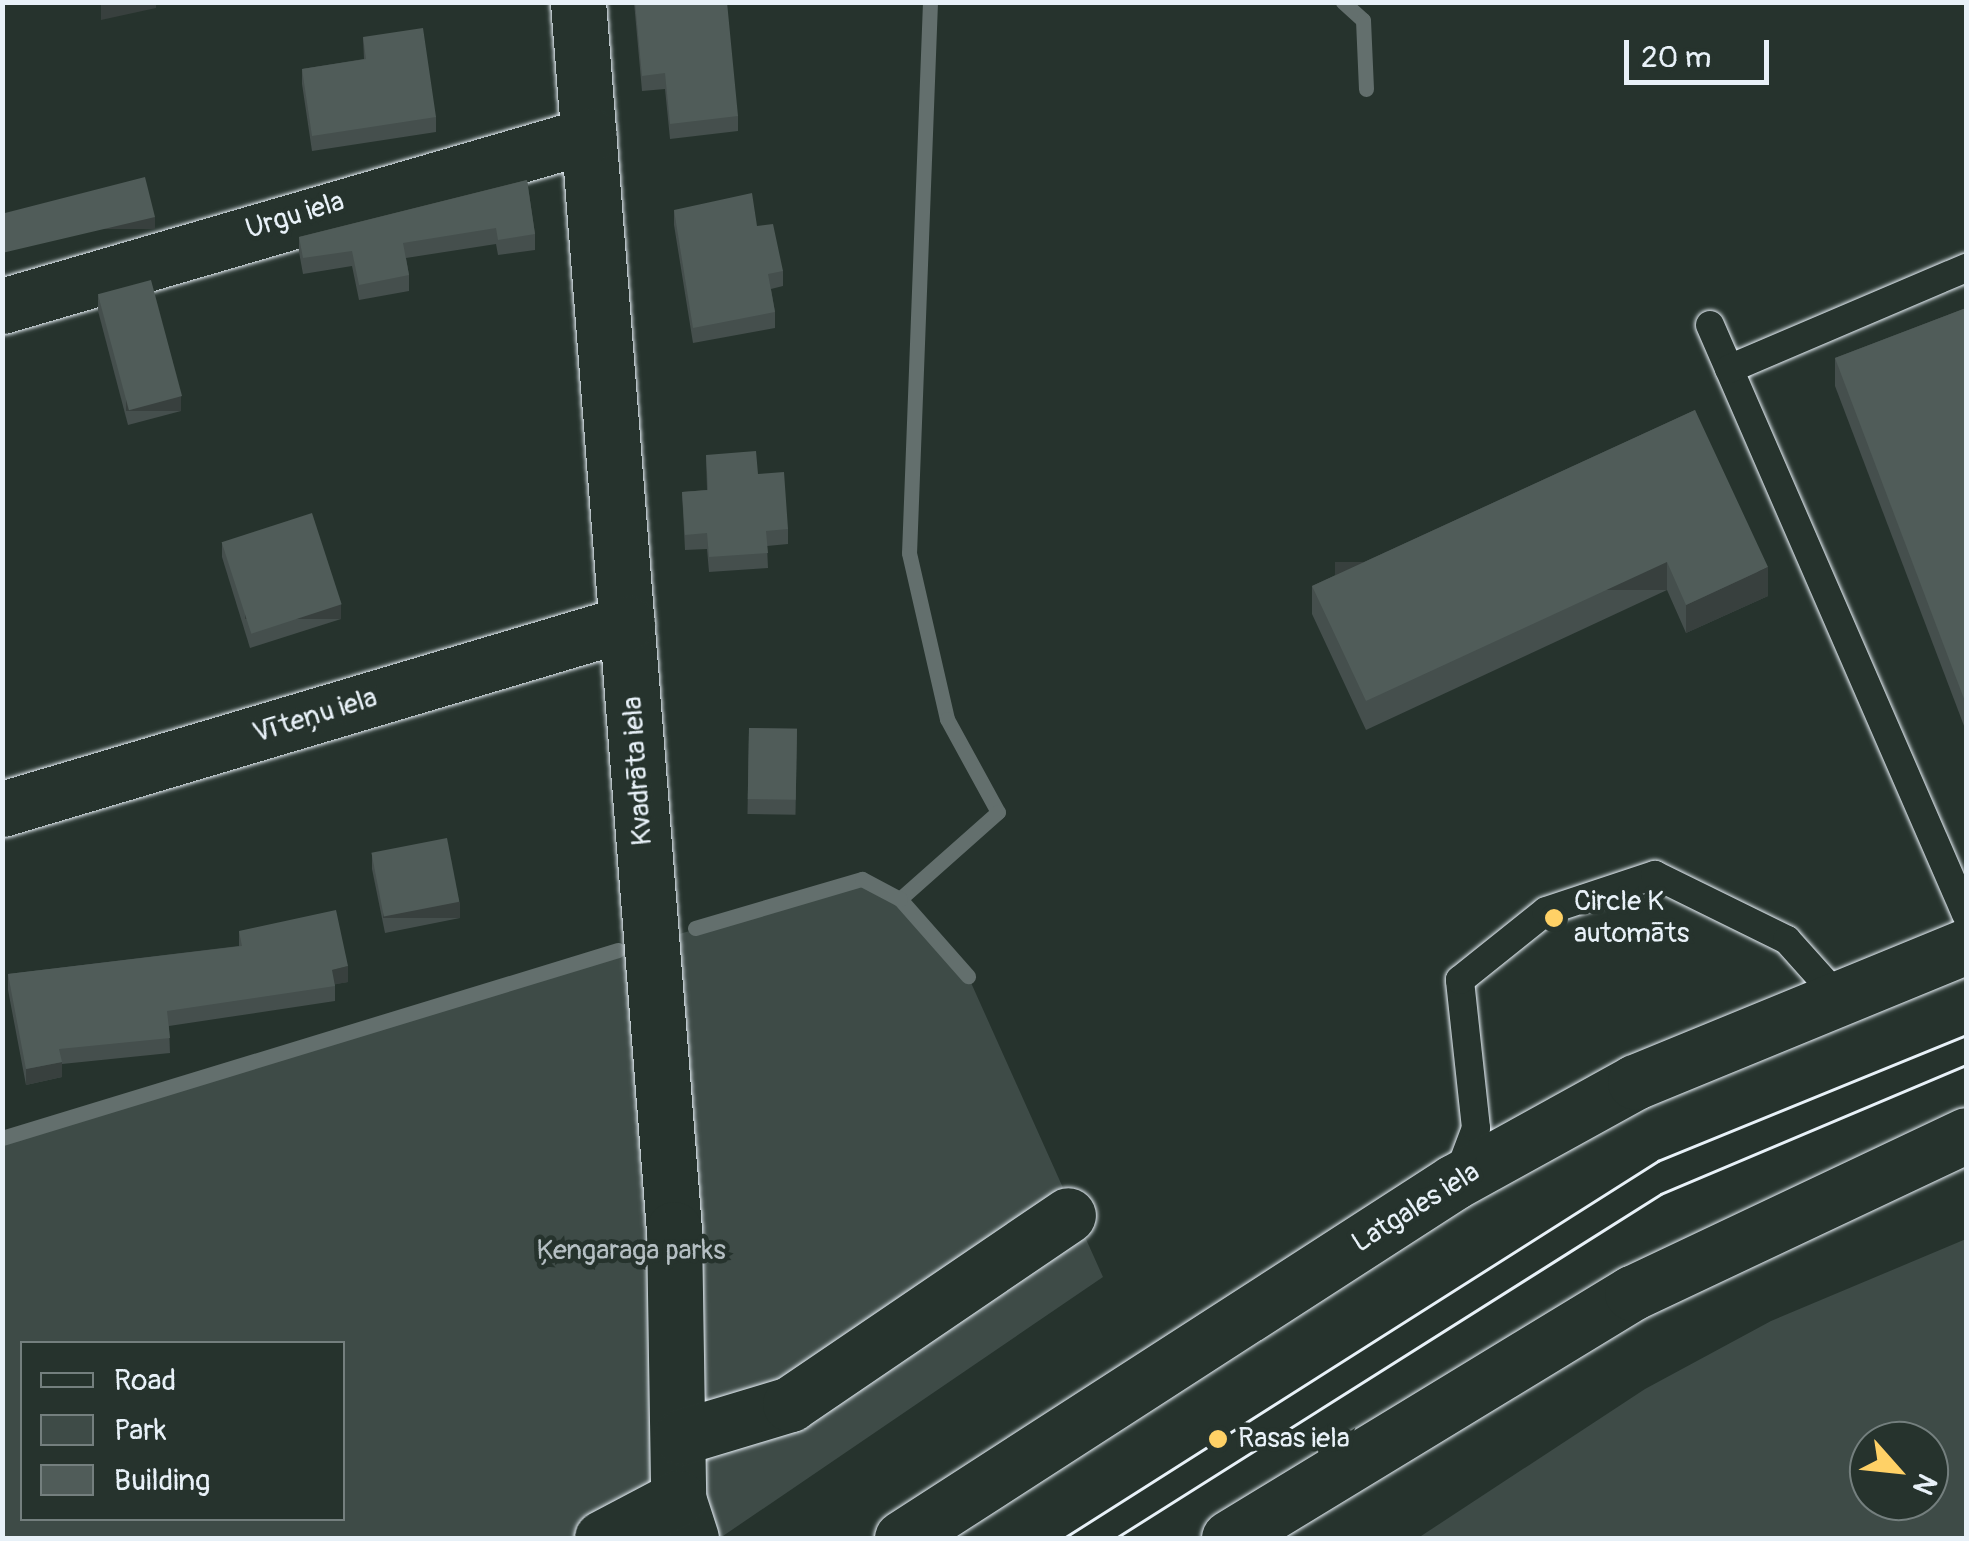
<!DOCTYPE html>
<meta charset="utf-8">
<style>
body{margin:0}
#map{position:relative;width:1969px;height:1541px;overflow:hidden;background:#26332d;font-family:Pangolin,sans-serif}
div>[style]{position:absolute}
[style*='--x']{left:calc(var(--x)*1px);top:calc(var(--y)*1px);width:calc(var(--w)*1px);rotate:calc(var(--a)*1deg)}
.green>*{inset:0;background:#3e4b47}
.stream>*{height:15px;margin:-7.5px;padding:0 7.5px;transform-origin:7.5px;border-radius:7.5px;background:#636f6d}
.roads{filter:drop-shadow(0 0 2px #e8f1f8) drop-shadow(0 0 2px #e8f1f8)}
.service>*{height:28px;margin:-14px;padding:0 14px;transform-origin:14px;border-radius:14px;background:#26332d}
.minor>*{height:55px;margin:-27.5px;padding:0 27.5px;transform-origin:27.5px;border-radius:27.5px;background:#26332d}
.trunk>*{height:55px;margin:-27.5px;padding:0 27.5px;transform-origin:27.5px;border-radius:27.5px;background:#26332d}
.tram>*{height:2.5px;margin:-1.25px;padding:0 1.25px;transform-origin:1.25px;border-radius:1.25px;background:#e8f1f8}
.wall>*{inset:0;background:#454f4d;transform-origin:0 0}
.shaded-wall>*{inset:0;background:#38403e;transform-origin:0 0}
.building>*{inset:0;background:#505c59;transform-origin:0 0}
.dots>*{width:28px;height:28px;translate:-50% -50%;box-sizing:border-box;border:5px solid #26332d;border-radius:50%}
span{translate:-50% -50%;white-space:nowrap;text-align:center;line-height:1.15;-webkit-text-stroke:9px #26332d;paint-order:stroke}
.street-label{font-size:28px;color:#e8f1f8}
.poi-label{font-size:28px;color:#e8f1f8}
.left{translate:0 -50%;text-align:left}
.park-label{font-size:28px;color:#b5bfc3}
.frame{position:absolute;inset:0;border:5px solid #e8f1f8;pointer-events:none}
.legend{position:absolute;left:20px;top:1341px;width:325px;height:180px;box-sizing:border-box;background:#26332d;border:2px solid #747f7e;margin:0;padding:12px 18px;list-style:none;font-size:30px;color:#e8f1f8}
.legend li{display:flex;align-items:center;gap:20px;height:50px}
.legend b{width:50px;border:2px solid #747f7e}
.north{position:absolute;left:1849px;top:1421px;width:100px;height:100px;box-sizing:border-box;background:#26332d;border:2px solid #747f7e;border-radius:50%;rotate:117deg;font-size:28px;font-weight:700;line-height:40px;text-align:center;color:#e8f1f8}
.north::after{content:'';display:block;margin:auto;width:35px;height:45px;background:#ffd166;clip-path:polygon(50% 0,100% 100%,50% 72%,0 100%)}
.scale{position:absolute;left:1624px;top:40px;width:145px;height:45px;box-sizing:border-box;border:5px solid #e8f1f8;border-top:0;padding-left:12px;font-size:30px;line-height:35px;white-space:nowrap;color:#e8f1f8;-webkit-text-stroke:8px #26332d;paint-order:stroke}
</style>
<div id="map">
<div class="green">
<div style="clip-path:polygon(evenodd,862px 879px,900px 899px,968px 976px,1103px 1277px,720px 1538px,3px 1538px,3px 1138px,862px 879px,22px 1344px,342px 1344px,342px 1518px,22px 1518px,22px 1344px)"></div>
<div style="clip-path:polygon(evenodd,1966px 1239px,1966px 1538px,1418px 1538px,1645px 1389px,1771px 1321px,1966px 1239px,1929px 1441px,1929px 1501px,1869px 1501px,1869px 1441px,1929px 1441px)"></div>
</div>
<div class="stream">
<div style="--x:930;--y:2;--w:551;--a:92.18"></div>
<div style="--x:909;--y:553;--w:170;--a:77.1"></div>
<div style="--x:947;--y:719;--w:106;--a:61.3"></div>
<div style="--x:998;--y:812;--w:131;--a:138.4"></div>
<div style="--x:900;--y:899;--w:103;--a:48.6"></div>
<div style="--x:1343;--y:2;--w:27;--a:42"></div>
<div style="--x:1363;--y:20;--w:69;--a:87.5"></div>
<div style="--x:695;--y:928;--w:174;--a:-16.4"></div>
<div style="--x:862;--y:879;--w:43;--a:27.8"></div>
<div style="--x:2;--y:1138;--w:644;--a:-16.97"></div>
</div>
<div class="roads">
<div class="service">
<div style="--x:1710;--y:325;--w:642;--a:66.51"></div>
<div style="--x:1729;--y:369;--w:258;--a:-23.1"></div>
<div style="--x:1459;--y:1173;--w:48;--a:-69.3"></div>
<div style="--x:1476;--y:1128;--w:149;--a:-96.2"></div>
<div style="--x:1460;--y:980;--w:110;--a:-38.7"></div>
<div style="--x:1546;--y:911;--w:115;--a:-18.3"></div>
<div style="--x:1655;--y:875;--w:147;--a:26.2"></div>
<div style="--x:1787;--y:940;--w:78;--a:48.1"></div>
</div>
<div class="minor">
<div style="--x:578;--y:2;--w:1231;--a:85.53"></div>
<div style="--x:674;--y:1229;--w:269;--a:89.1"></div>
<div style="--x:678;--y:1498;--w:42;--a:72"></div>
<div style="--x:2;--y:306;--w:611;--a:-16.24"></div>
<div style="--x:2;--y:809;--w:652;--a:-16.57"></div>
<div style="--x:681;--y:1437;--w:114;--a:-16.8"></div>
<div style="--x:790;--y:1404;--w:336;--a:-34.2"></div>
<div style="--x:602;--y:1538;--w:86;--a:-27.8"></div>
</div>
<div class="trunk">
<div style="--x:902;--y:1538;--w:657;--a:-32.82"></div>
<div style="--x:1454;--y:1182;--w:207;--a:-28.9"></div>
<div style="--x:1635;--y:1082;--w:358;--a:-22.3"></div>
<div style="--x:1229;--y:1538;--w:472;--a:-31.3"></div>
<div style="--x:1632;--y:1293;--w:369;--a:-25.3"></div>
</div>
</div>
<div class="tram">
<div style="--x:1064;--y:1538;--w:704;--a:-32.4"></div>
<div style="--x:1658;--y:1161;--w:333;--a:-22.2"></div>
<div style="--x:1116;--y:1538;--w:644;--a:-32.26"></div>
<div style="--x:1661;--y:1194;--w:331;--a:-22.9"></div>
</div>
<div class="wall">
<div style="clip-path:polygon(634px 2px,738px 116px,738px 131px,670px 139px,665px 89px,642px 91px)"></div>
<div style="clip-path:polygon(363px 37px,436px 117px,436px 132px,312px 151px,302px 84px,302px 69px,364px 59px)"></div>
<div style="clip-path:polygon(527px 180px,535px 234px,535px 250px,498px 255px,496px 244px,406px 258px,409px 275px,409px 291px,359px 300px,352px 266px,303px 274px,299px 252px,299px 237px)"></div>
<div style="clip-path:polygon(674px 210px,757px 226px,783px 271px,783px 286px,771px 289px,775px 312px,775px 328px,693px 343px,674px 225px)"></div>
<div style="clip-path:polygon(98px 295px,181px 411px,128px 425px,98px 311px)"></div>
<div style="clip-path:polygon(1966px 308px,1966px 731px,1835px 386px,1835px 358px)"></div>
<div style="clip-path:polygon(1695px 410px,1768px 596px,1686px 633px,1667px 590px,1366px 730px,1312px 614px,1312px 586px)"></div>
<div style="clip-path:polygon(706px 455px,758px 474px,788px 529px,788px 544px,767px 546px,768px 568px,709px 572px,707px 549px,685px 550px,682px 492px,707px 490px)"></div>
<div style="clip-path:polygon(222px 542px,341px 619px,250px 648px,222px 557px)"></div>
<div style="left:749px;top:728px;width:48px;height:86px;rotate:1deg"></div>
<div style="clip-path:polygon(372px 854px,460px 918px,385px 933px,372px 869px)"></div>
<div style="clip-path:polygon(239px 931px,348px 982px,335px 984px,335px 1001px,169px 1026px,170px 1053px,62px 1064px,62px 1077px,26px 1085px,8px 990px,8px 974px,239px 946px)"></div>
</div>
<div class="shaded-wall">
<div style="clip-path:polygon(111px 2px,156px 2px,156px 8px,101px 20px,101px 5px)"></div>
<div style="left:155px;top:217px;width:12px;height:157px;rotate:90deg"></div>
<div style="left:181px;top:396px;width:15px;height:55px;rotate:90deg"></div>
<div style="left:1667px;top:562px;width:28px;height:332px;rotate:90deg"></div>
<div style="clip-path:polygon(1768px 567px,1768px 596px,1686px 633px,1686px 605px)"></div>
<div style="left:341px;top:604px;width:15px;height:96px;rotate:90deg"></div>
<div style="left:460px;top:902px;width:16px;height:77px;rotate:90deg"></div>
<div style="clip-path:polygon(348px 966px,348px 982px,332px 985px,332px 970px)"></div>
<div style="clip-path:polygon(62px 1062px,62px 1077px,26px 1085px,26px 1069px)"></div>
</div>
<div class="building">
<div style="clip-path:polygon(635px 2px,727px 2px,738px 116px,670px 124px,665px 73px,642px 76px)"></div>
<div style="clip-path:polygon(423px 28px,436px 117px,312px 136px,302px 69px,366px 59px,363px 37px)"></div>
<div style="clip-path:polygon(145px 177px,155px 217px,2px 253px,2px 204px,5px 213px)"></div>
<div style="clip-path:polygon(527px 180px,535px 234px,498px 240px,496px 228px,403px 243px,409px 275px,359px 285px,352px 251px,303px 258px,299px 237px)"></div>
<div style="clip-path:polygon(752px 193px,757px 226px,773px 224px,783px 271px,768px 274px,775px 312px,693px 328px,674px 210px)"></div>
<div style="left:151px;top:280px;width:120px;height:55px;rotate:75deg"></div>
<div style="clip-path:polygon(1966px 308px,1966px 704px,1835px 358px)"></div>
<div style="clip-path:polygon(1695px 410px,1768px 567px,1686px 605px,1667px 562px,1366px 701px,1312px 586px)"></div>
<div style="clip-path:polygon(756px 451px,758px 474px,784px 472px,788px 529px,766px 531px,768px 553px,709px 557px,707px 533px,685px 535px,682px 492px,708px 490px,706px 455px)"></div>
<div style="left:312px;top:513px;width:96px;height:95px;rotate:72deg"></div>
<div style="left:749px;top:728px;width:48px;height:71px;rotate:1deg"></div>
<div style="left:447px;top:838px;width:65px;height:77px;rotate:79deg"></div>
<div style="clip-path:polygon(336px 910px,348px 966px,332px 970px,335px 986px,167px 1011px,170px 1038px,59px 1049px,62px 1062px,26px 1069px,8px 974px,242px 946px,239px 931px)"></div>
</div>
<div class="dots">
<div style="left:1554px;top:918px;background:#ffd166"></div>
<div style="left:1218px;top:1439px;background:#ffd166"></div>
</div>
<div class="street-label">
<span style="left:295px;top:216px;rotate:-17deg">Urgu iela</span>
<span style="left:315px;top:716px;rotate:-17deg">Vīteņu iela</span>
<span style="left:638px;top:771px;rotate:-94deg">Kvadrāta iela</span>
<span style="left:1416px;top:1208px;rotate:-32deg">Latgales iela</span>
</div>
<div class="poi-label">
<span class="left" style="left:1574px;top:918px">Circle K<br>automāts</span>
<span class="left" style="left:1238px;top:1439px">Rasas iela</span>
</div>
<div class="park-label">
<span style="left:631px;top:1251px">Ķengaraga parks</span>
</div>
<div class="frame"></div>
<ul class="legend">
<li><b style="height:12px;background:#26332d"></b>Road</li>
<li><b style="height:28px;background:#3e4b47"></b>Park</li>
<li><b style="height:28px;background:#505c59"></b>Building</li>
</ul>
<div class="north">N</div>
<div class="scale">20 m</div>
</div>
